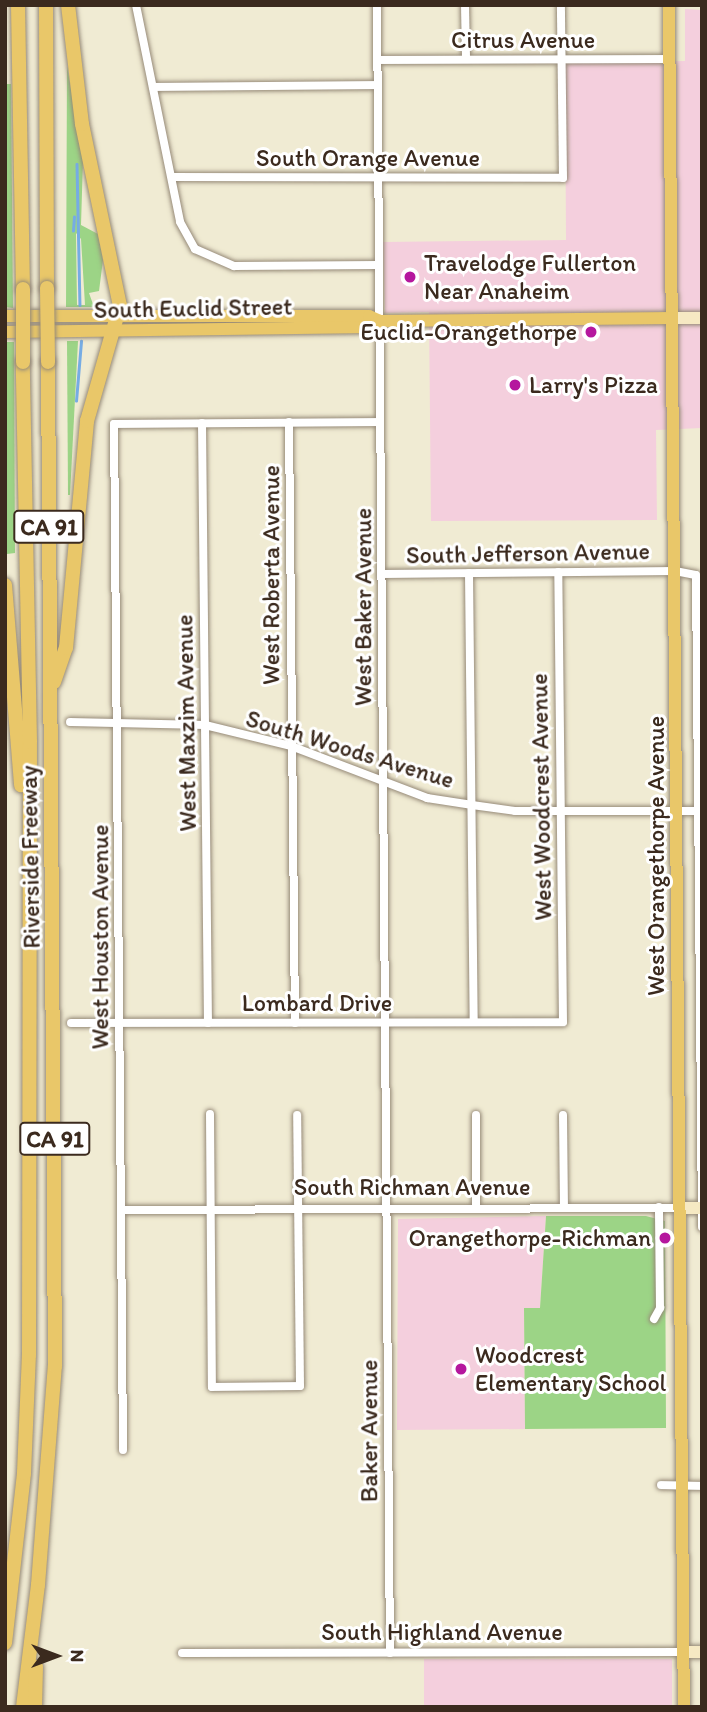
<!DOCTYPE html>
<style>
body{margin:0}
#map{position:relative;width:707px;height:1712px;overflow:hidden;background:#f0ebd3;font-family:Itim,sans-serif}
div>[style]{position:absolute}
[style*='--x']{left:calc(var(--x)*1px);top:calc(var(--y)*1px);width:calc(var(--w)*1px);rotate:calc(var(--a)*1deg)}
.built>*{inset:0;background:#f4cfdd;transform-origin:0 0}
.green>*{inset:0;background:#9cd486}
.stream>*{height:2.5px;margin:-1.25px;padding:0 1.25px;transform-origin:1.25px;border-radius:1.25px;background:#76ace4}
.roads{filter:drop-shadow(0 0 2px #968a78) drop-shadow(0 0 2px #968a78)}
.street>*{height:8px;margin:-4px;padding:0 4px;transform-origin:4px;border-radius:4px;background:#fff}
.secondary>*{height:12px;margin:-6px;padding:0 6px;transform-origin:6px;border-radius:6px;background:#f6e9c3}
.primary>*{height:12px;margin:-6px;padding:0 6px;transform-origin:6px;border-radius:6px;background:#e9c769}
.highway>*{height:14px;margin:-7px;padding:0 7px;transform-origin:7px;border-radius:7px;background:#e9c769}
.bridges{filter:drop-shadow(0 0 2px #968a78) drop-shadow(0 0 2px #968a78)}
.highway-bridge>*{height:14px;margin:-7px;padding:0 7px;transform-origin:7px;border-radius:7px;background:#e9c769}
.dots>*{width:19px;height:19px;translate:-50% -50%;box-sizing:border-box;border:4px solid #fff;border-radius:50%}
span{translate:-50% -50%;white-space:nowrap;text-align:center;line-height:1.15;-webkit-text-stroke:6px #fff;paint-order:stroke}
.shield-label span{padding:2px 5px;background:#fff;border:2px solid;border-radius:5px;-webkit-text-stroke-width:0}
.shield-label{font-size:23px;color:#3b2a1e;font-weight:700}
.street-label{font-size:24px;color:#3b2a1e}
.poi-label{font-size:24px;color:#3b2a1e}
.left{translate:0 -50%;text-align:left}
.right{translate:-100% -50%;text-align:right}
.frame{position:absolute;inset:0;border:7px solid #3b2a1e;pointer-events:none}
.north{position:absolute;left:21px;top:1621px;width:70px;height:70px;-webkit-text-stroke:5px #fff;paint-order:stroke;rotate:90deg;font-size:19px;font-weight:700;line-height:28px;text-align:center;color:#3b2a1e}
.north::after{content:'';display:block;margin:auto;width:24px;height:32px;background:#3b2a1e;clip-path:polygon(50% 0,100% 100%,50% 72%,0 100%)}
</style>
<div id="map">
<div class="built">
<div style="clip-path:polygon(685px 9px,702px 10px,702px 428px,656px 430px,657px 520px,431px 521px,429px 312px,385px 313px,383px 242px,566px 240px,565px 63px,685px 61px)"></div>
<div style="clip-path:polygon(546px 1216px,540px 1308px,524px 1309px,525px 1429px,397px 1430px,398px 1219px)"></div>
<div style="left:672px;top:1659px;width:48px;height:248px;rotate:90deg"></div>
</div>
<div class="green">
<div style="clip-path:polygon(evenodd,67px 66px,83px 160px,81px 225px,98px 234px,103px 260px,99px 291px,89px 293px,94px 307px,66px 307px,67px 66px,76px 233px,81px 239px,85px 305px,77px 305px,76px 233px)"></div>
<div style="clip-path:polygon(5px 84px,11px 84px,13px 308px,5px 307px)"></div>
<div style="clip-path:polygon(67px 341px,78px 341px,70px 495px,68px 495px)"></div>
<div style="clip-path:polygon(5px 342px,14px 342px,15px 553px,7px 554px,5px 545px)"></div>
<div style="clip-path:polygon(546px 1216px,646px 1216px,665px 1221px,666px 1428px,525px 1429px,524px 1308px,540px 1308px)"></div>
</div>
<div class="stream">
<div style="--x:77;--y:164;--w:141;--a:88.8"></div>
<div style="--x:73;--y:231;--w:14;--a:-86"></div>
<div style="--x:76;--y:401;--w:60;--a:-85.2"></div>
</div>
<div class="roads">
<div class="street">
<div style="--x:136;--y:5;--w:221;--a:78.5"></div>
<div style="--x:180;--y:222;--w:31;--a:61"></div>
<div style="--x:195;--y:249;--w:43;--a:23.6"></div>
<div style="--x:234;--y:266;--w:145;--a:-0.4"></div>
<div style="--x:377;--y:5;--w:1648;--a:89.55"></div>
<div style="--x:465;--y:5;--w:54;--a:88.9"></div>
<div style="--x:378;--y:60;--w:291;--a:-0.2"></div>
<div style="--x:153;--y:87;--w:225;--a:-0.5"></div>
<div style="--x:172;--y:177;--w:391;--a:0.1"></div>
<div style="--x:563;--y:178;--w:173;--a:-90.7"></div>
<div style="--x:289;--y:422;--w:601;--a:89.43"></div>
<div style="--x:202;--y:423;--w:600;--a:89.43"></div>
<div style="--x:469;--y:573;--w:449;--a:89.4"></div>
<div style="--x:382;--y:574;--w:293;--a:-0.6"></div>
<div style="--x:675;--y:571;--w:21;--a:11"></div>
<div style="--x:696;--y:575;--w:652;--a:89.47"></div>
<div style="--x:70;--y:722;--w:135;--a:1.3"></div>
<div style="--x:205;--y:725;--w:89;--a:13.7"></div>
<div style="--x:291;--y:746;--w:146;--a:20.9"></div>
<div style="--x:427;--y:798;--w:46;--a:8.8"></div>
<div style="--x:472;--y:805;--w:43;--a:7.9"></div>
<div style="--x:515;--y:811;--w:187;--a:0"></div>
<div style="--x:71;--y:1023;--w:492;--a:-0.1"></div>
<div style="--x:563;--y:1022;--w:450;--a:-90.6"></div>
<div style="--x:210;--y:1114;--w:273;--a:89.6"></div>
<div style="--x:212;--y:1387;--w:88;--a:-0.7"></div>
<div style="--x:300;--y:1386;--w:271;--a:-90.6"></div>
<div style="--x:476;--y:1115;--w:93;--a:90"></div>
<div style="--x:563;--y:1115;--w:93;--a:89.4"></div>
<div style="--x:122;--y:1210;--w:558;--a:-0.21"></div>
<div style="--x:654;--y:1319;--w:13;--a:-61"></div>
<div style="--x:660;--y:1308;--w:101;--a:-90.6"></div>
<div style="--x:123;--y:1450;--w:1026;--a:-90.5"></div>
<div style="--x:114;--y:424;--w:266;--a:-0.4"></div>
<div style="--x:661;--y:1485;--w:41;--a:1.4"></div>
<div style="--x:182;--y:1653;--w:502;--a:-0.11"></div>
</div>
<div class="secondary">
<div style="--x:672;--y:318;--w:30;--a:0"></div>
<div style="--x:680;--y:1208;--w:22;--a:0"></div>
<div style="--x:684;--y:1652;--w:18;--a:0"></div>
</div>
<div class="primary">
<div style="--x:669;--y:5;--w:1702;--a:89.5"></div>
<div style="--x:5;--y:316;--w:364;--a:0"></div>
<div style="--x:369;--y:316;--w:12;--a:24"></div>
<div style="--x:380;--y:321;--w:292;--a:-0.6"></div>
<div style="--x:5;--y:332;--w:365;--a:-0.8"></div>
<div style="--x:370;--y:327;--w:12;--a:-31"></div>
</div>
<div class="highway">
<div style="--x:18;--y:5;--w:284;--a:89"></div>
<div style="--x:46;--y:5;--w:283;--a:89.8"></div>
<div style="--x:5;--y:585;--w:201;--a:85.4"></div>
<div style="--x:54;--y:682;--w:36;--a:-71"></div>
<div style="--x:66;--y:648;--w:228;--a:-84.7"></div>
<div style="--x:87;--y:421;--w:120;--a:-74"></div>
<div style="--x:120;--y:306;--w:186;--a:-101.8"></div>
<div style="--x:82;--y:124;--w:120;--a:-96.7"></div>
<div style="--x:5;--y:1643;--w:171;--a:-83.6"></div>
<div style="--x:24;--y:1473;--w:118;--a:-87.6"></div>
<div style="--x:29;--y:1355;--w:613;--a:-89.91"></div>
<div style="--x:30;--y:742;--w:380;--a:-91.1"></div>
<div style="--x:23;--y:1707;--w:123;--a:-83"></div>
<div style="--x:38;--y:1585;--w:220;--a:-85.6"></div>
<div style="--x:55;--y:1366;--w:1004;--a:-90.4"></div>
<div style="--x:35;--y:1707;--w:40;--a:-88.6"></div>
</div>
</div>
<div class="bridges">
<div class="highway-bridge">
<div style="--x:47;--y:288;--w:74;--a:89.2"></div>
<div style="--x:23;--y:289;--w:73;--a:90"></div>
</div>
</div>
<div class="dots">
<div style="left:410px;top:277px;background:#b5179e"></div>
<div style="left:591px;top:332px;background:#b5179e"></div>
<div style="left:515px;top:385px;background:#b5179e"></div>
<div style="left:665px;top:1238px;background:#b5179e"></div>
<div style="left:461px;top:1369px;background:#b5179e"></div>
</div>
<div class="shield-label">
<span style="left:49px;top:527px">CA 91</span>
<span style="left:55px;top:1139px">CA 91</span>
</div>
<div class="street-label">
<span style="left:523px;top:40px">Citrus Avenue</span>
<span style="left:368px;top:158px">South Orange Avenue</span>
<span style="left:193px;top:308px;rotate:-1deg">South Euclid Street</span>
<span style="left:528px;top:553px;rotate:-1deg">South Jefferson Avenue</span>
<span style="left:271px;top:575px;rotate:-90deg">West Roberta Avenue</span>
<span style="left:363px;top:607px;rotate:-90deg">West Baker Avenue</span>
<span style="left:186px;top:723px;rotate:-91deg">West Maxzim Avenue</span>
<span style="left:350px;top:749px;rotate:17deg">South Woods Avenue</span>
<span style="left:541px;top:797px;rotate:-91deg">West Woodcrest Avenue</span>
<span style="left:656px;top:856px;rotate:-90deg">West Orangethorpe Avenue</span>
<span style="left:30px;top:857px;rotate:-91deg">Riverside Freeway</span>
<span style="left:100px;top:937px;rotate:-90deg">West Houston Avenue</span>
<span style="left:317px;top:1003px">Lombard Drive</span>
<span style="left:412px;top:1187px">South Richman Avenue</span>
<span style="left:369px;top:1431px;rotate:-90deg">Baker Avenue</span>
<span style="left:442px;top:1632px">South Highland Avenue</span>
</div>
<div class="poi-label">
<span class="left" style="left:424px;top:277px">Travelodge Fullerton<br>Near Anaheim</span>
<span class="right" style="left:577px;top:332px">Euclid-Orangethorpe</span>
<span class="left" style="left:529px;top:385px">Larry's Pizza</span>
<span class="right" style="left:651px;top:1238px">Orangethorpe-Richman</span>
<span class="left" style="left:475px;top:1369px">Woodcrest<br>Elementary School</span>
</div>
<div class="frame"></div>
<div class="north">N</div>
</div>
